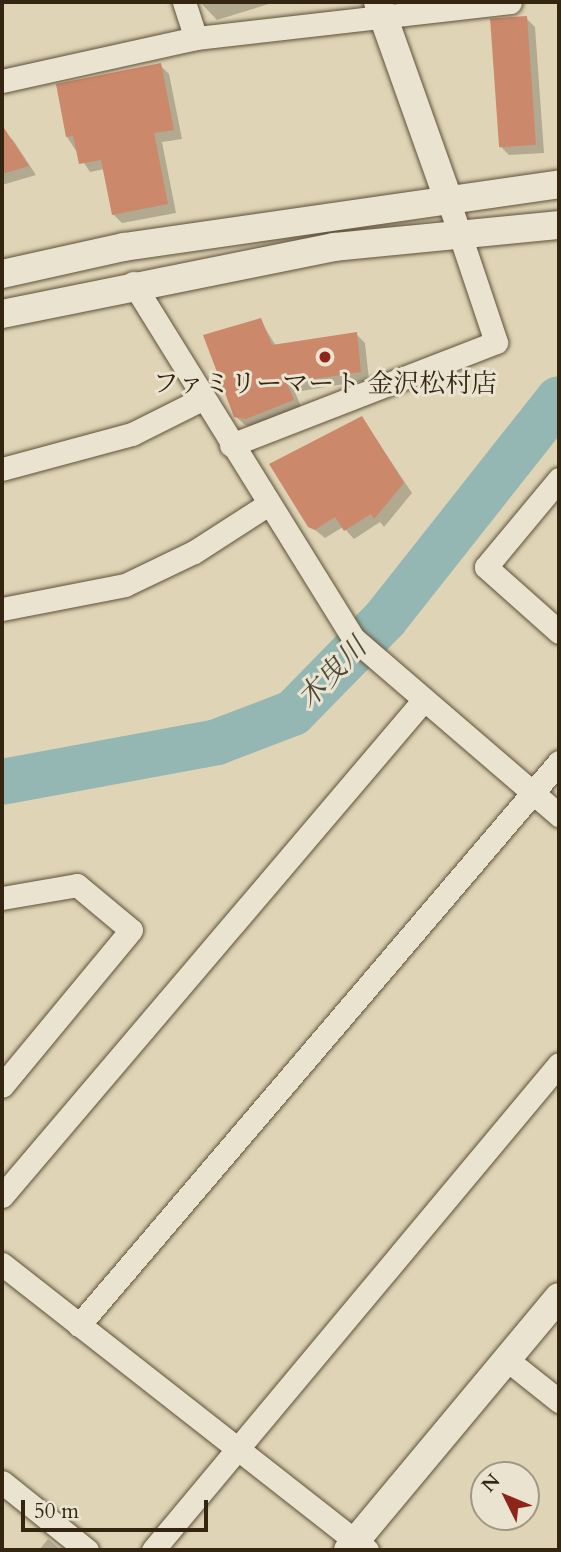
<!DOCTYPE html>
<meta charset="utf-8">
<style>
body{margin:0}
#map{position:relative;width:561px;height:1552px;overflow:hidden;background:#dfd4b6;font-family:Cardo,"Noto Serif JP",serif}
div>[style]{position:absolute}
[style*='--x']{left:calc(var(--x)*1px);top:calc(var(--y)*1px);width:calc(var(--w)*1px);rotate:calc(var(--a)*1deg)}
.shadow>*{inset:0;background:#0003}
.river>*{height:46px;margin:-23px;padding:0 23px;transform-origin:23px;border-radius:23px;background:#95b7b4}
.building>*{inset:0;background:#cc886b;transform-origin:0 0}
.roads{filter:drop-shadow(0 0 2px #5e5139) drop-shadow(0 0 2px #5e5139)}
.minor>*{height:23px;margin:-11.5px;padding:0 11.5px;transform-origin:11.5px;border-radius:11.5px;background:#eae3d0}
.tertiary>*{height:28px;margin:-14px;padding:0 14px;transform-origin:14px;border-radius:14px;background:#eae3d0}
.dots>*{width:19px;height:19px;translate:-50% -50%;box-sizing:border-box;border:4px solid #eae3d0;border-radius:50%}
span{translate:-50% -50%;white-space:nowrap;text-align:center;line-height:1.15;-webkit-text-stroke:6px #eae3d0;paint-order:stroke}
.poi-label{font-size:26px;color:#33250f}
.water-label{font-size:28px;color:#4c4a38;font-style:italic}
.frame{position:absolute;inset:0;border:4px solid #33250f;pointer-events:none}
.north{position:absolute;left:470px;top:1461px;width:70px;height:70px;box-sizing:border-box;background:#eae3d0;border:2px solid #a19783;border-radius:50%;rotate:313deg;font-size:19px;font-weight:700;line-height:28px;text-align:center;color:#33250f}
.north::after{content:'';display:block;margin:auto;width:24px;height:32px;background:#8f2418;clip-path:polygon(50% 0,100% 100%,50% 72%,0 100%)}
.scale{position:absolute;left:21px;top:1500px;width:187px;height:32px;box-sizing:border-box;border:4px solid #33250f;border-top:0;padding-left:9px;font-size:21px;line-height:24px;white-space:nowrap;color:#33250f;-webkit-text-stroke:5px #eae3d0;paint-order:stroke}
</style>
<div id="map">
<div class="shadow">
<div style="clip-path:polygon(200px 2px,275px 2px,217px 20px)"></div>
<div style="clip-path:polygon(526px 18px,535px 27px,544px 153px,509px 155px,500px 146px)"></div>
<div style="clip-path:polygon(160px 65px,169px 74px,182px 139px,162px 142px,176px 213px,122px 223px,113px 214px,105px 169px,90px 172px,67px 137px)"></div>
<div style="clip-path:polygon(2px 131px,13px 140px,36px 175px,2px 185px)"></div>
<div style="clip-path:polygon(260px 320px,276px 346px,356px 334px,365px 343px,369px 380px,295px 392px,302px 409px,256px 427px,245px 425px,235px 416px)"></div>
<div style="clip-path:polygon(362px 418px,412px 493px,384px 527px,380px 522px,354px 539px,343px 527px,325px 538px,309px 525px)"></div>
<div style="clip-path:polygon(48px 1539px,61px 1550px,39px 1550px)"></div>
</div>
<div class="river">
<div style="--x:2;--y:782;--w:219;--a:-10.5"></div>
<div style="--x:217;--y:742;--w:81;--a:-20.9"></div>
<div style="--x:293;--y:713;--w:132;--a:-45.6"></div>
<div style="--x:385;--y:619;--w:280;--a:-51.7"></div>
</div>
<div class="building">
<div style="left:527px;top:16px;width:129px;height:37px;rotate:86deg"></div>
<div style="clip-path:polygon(161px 63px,174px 130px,154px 133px,168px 204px,112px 215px,101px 160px,79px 164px,73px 136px,66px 137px,56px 84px)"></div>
<div style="clip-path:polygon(2px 125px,29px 166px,2px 174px)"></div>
<div style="clip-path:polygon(261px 318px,272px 345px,357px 332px,361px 372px,287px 383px,294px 400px,246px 419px,234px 417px,203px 335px)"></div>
<div style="clip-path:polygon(362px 416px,404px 483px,374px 519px,371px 514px,344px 531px,335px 517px,315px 530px,308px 527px,269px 464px)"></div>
</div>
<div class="roads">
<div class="minor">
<div style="--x:184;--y:2;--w:38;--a:72"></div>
<div style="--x:2;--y:81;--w:199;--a:-12.5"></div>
<div style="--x:196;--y:38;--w:316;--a:-6.5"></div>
<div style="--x:133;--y:283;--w:418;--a:58.2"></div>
<div style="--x:353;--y:638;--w:272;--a:40.7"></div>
<div style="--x:231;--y:445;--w:284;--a:-21.2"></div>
<div style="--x:496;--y:342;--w:154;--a:-108.6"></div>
<div style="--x:2;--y:469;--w:135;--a:-15.1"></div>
<div style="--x:132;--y:434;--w:76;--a:-26.6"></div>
<div style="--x:559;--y:479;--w:114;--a:129.7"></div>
<div style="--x:486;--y:567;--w:98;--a:41.7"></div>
<div style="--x:2;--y:609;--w:125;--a:-11"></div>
<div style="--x:125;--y:585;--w:76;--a:-25.6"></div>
<div style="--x:194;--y:552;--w:87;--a:-32.8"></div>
<div style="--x:2;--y:898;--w:76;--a:-9.8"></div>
<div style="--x:77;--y:885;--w:70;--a:39.8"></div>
<div style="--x:131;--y:930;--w:202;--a:129.6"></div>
<div style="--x:2;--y:1196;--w:648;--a:-49.63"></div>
<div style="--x:2;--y:1264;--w:464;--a:38.1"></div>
<div style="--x:79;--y:1325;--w:740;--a:-49.55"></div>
<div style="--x:510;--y:1362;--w:63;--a:38.5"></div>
<div style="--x:2;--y:1482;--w:109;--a:38.7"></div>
<div style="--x:153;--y:1550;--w:633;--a:-50.12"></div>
</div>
<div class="tertiary">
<div style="--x:378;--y:2;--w:206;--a:70.4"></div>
<div style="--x:2;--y:274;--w:125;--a:-12.5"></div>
<div style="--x:124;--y:247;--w:440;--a:-8.2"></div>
<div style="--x:2;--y:314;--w:339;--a:-11.4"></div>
<div style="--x:334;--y:247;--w:226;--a:-5.6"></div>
<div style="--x:348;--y:1550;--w:329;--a:-50.2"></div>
</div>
</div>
<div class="dots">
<div style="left:325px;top:357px;background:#8f2418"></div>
</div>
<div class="poi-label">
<span style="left:325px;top:384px">ファミリーマート 金沢松村店</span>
</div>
<div class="water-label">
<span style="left:332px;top:673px;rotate:-46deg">木曳川</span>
</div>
<div class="frame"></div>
<div class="north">N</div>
<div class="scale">50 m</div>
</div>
